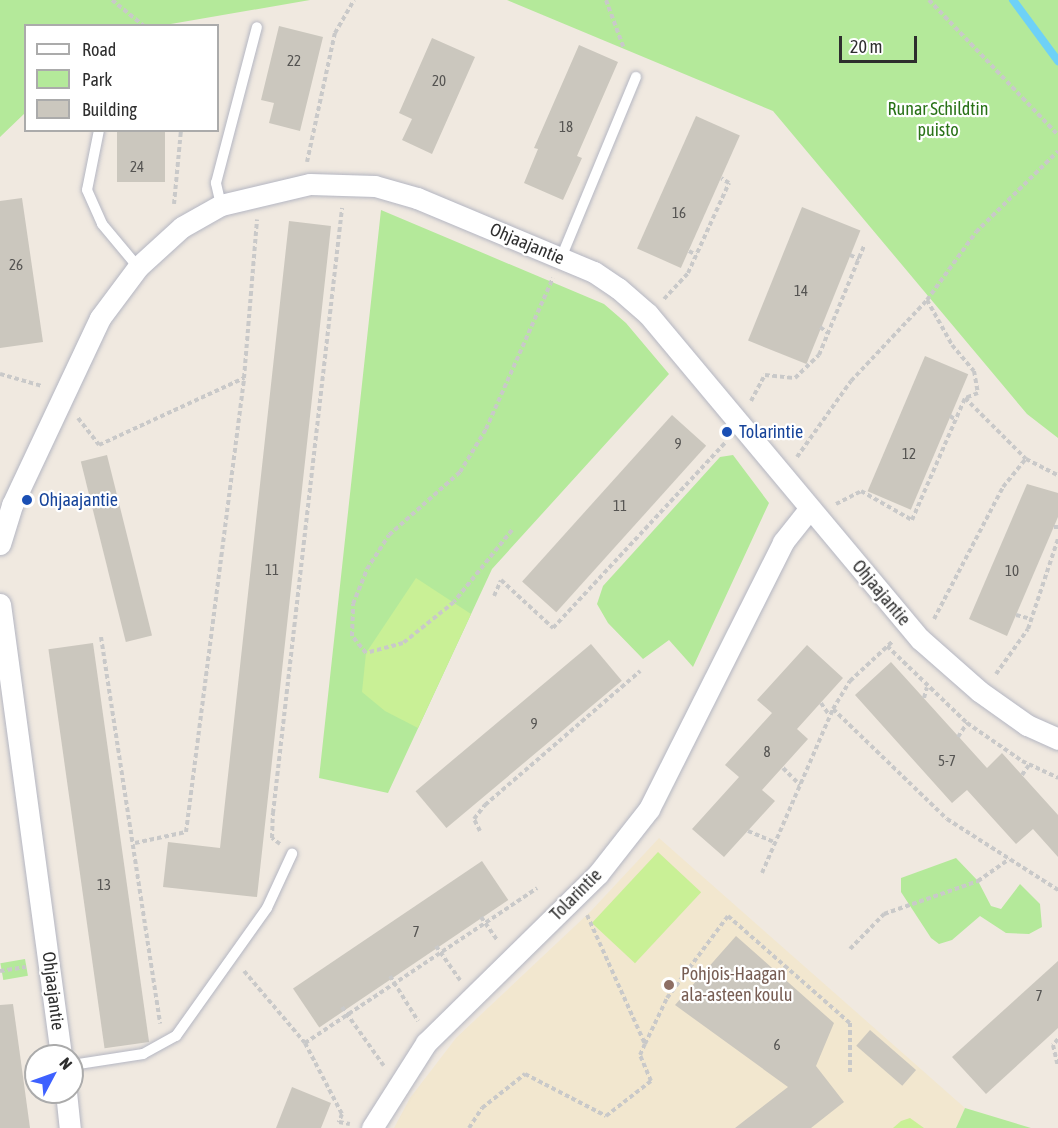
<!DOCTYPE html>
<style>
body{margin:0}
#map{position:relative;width:1058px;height:1128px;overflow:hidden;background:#f0e9e0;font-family:"Asap Condensed",sans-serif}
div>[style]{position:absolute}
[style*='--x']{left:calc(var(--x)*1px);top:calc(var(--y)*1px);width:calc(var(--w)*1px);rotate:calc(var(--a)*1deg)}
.education>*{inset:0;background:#f2e7cf}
.green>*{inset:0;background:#b4e99a;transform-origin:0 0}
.pitch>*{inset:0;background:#c9f096;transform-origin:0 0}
.stream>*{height:8px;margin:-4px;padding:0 4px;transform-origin:4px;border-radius:4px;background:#6ed1f7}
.building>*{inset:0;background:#cbc7be;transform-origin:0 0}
.path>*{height:4px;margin-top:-2px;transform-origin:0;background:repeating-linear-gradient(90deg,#c9c9c9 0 4.5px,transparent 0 7.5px)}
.roads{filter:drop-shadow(0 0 2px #b4b6c2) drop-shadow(0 0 2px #b4b6c2)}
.service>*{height:10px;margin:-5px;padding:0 5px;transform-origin:5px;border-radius:5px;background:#fff}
.minor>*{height:21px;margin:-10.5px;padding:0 10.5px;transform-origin:10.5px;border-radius:10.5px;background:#fff}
.dots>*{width:16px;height:16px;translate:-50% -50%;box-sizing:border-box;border:3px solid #fff;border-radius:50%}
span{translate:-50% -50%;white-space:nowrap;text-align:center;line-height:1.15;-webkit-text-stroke:4.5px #fff;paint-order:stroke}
.number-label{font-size:15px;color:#555452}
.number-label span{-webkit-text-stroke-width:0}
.park-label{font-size:18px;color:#297217}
.street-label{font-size:18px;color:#2e2e2e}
.transit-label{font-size:18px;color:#164399}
.left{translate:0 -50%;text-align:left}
.education-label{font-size:18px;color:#785e54}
.legend{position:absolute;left:24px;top:24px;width:195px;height:108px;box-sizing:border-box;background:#fff;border:2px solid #ababab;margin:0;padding:8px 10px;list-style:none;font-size:18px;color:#2e2e2e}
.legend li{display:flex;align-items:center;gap:12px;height:30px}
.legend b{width:30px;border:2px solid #ababab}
.north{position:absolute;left:24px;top:1044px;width:60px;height:60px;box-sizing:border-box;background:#fff;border:2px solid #ababab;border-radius:50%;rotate:49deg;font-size:16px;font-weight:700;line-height:24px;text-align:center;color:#2e2e2e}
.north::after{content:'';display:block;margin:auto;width:21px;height:27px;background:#3e61ff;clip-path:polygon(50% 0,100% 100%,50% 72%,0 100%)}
.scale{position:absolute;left:839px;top:36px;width:78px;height:27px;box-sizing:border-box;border:3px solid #2e2e2e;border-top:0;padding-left:8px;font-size:18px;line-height:21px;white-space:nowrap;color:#2e2e2e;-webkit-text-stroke:4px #fff;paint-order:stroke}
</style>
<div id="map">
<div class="education">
<div style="clip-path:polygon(659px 838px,965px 1108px,956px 1128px,394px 1128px,410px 1098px,456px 1038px,591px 911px)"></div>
</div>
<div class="green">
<div style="clip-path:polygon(0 0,310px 0,165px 25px,26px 26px,25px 113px,0 137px)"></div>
<div style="clip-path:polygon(507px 0,1058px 0,1058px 438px,1027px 414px,773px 111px)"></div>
<div style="clip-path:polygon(381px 210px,604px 304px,626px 323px,669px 374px,492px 569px,388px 793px,319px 778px)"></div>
<div style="clip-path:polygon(733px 455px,769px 503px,693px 667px,669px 640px,643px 659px,608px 623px,597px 604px,603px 586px,720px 457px)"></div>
<div style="clip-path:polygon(956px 858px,978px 881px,991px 906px,1001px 909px,1020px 884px,1040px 904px,1042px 927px,1029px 934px,1006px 933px,980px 916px,952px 940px,939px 944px,931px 938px,901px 892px,901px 878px)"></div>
<div style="left:25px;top:959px;width:17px;height:25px;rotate:80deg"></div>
<div style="clip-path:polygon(965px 1108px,1031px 1128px,956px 1128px)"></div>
</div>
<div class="pitch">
<div style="clip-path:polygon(416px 578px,471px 614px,418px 728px,385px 711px,362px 692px,366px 653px)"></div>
<div style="left:658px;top:852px;width:59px;height:97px;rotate:43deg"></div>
<div style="clip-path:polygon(910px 1118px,924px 1128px,893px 1128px,901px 1121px)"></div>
</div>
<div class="stream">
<div style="--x:1013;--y:0;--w:76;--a:53.6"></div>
</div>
<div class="building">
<div style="clip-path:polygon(279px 26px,323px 37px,300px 131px,269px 123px,274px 103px,261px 100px)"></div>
<div style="clip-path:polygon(432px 38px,475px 57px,432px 154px,402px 140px,412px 119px,399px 113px)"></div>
<div style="clip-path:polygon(579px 45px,618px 62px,577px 156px,582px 158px,563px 200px,524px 183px,538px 149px,534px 148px)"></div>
<div style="left:696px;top:116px;width:48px;height:145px;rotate:24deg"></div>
<div style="left:117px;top:130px;width:48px;height:52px"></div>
<div style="clip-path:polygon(22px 198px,43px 342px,0 348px,0 201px)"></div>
<div style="left:802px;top:207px;width:63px;height:144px;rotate:22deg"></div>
<div style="clip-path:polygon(289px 221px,331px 226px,257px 897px,163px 887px,168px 842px,220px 848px)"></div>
<div style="left:925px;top:356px;width:47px;height:147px;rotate:23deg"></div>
<div style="left:672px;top:415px;width:46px;height:224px;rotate:42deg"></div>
<div style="left:107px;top:455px;width:186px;height:27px;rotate:76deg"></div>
<div style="clip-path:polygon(1027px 484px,1058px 493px,1058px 517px,1007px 636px,969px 619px)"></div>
<div style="left:93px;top:643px;width:403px;height:45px;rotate:82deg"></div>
<div style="left:591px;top:644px;width:48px;height:229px;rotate:50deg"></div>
<div style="clip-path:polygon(807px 645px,843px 678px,797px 729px,808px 739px,762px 790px,775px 801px,724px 857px,692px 829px,739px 777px,725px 765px,772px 713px,757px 700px)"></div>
<div style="clip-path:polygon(891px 662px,987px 768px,1002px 753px,1058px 815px,1058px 857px,1033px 829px,1016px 844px,967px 790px,952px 803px,855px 695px)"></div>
<div style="left:482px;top:861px;width:47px;height:228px;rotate:56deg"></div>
<div style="clip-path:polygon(736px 936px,834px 1023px,816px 1066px,844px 1102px,811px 1128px,735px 1128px,788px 1087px,675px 1005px)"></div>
<div style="clip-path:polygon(1058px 961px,1058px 1028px,986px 1094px,952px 1057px)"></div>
<div style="clip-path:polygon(13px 1004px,21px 1062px,30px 1128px,0 1128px,0 1005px)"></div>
<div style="left:870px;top:1030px;width:61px;height:21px;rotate:41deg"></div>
<div style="clip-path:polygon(292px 1087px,331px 1103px,321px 1128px,276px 1128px)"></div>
</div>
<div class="path">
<div style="--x:112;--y:0;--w:41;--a:39.1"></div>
<div style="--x:606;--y:0;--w:52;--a:69.8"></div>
<div style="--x:929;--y:0;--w:187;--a:46.3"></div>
<div style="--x:307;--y:162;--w:132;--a:-77.8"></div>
<div style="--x:335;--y:33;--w:38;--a:-60"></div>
<div style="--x:174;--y:204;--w:74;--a:-84.6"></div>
<div style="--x:689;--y:251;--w:8;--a:30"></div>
<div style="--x:850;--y:255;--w:10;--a:24"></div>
<div style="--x:664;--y:299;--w:35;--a:-47"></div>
<div style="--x:688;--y:273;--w:99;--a:-65.5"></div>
<div style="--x:729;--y:183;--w:9;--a:-148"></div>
<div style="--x:927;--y:300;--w:51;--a:60.9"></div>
<div style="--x:952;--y:345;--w:34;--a:50"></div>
<div style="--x:974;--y:371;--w:22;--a:80"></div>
<div style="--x:978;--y:393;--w:14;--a:159"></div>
<div style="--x:820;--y:327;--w:10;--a:37"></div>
<div style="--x:0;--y:374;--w:44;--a:15.9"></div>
<div style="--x:751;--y:401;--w:30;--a:-62"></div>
<div style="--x:765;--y:375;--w:30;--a:6"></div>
<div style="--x:795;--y:378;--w:33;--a:-44"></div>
<div style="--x:819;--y:355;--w:118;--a:-67.6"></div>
<div style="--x:950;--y:416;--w:7;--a:34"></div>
<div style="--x:78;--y:418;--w:34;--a:52"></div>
<div style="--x:99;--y:445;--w:160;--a:-24.8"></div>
<div style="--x:797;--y:457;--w:93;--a:-54.6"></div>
<div style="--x:851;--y:381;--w:111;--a:-46.8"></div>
<div style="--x:927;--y:300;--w:84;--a:-54.2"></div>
<div style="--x:976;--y:232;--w:115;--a:-44.6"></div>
<div style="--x:836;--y:504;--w:28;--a:-27"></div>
<div style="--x:861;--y:491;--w:59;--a:29.6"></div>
<div style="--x:912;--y:520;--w:133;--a:-66.5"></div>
<div style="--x:965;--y:398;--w:86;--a:45"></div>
<div style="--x:1026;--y:459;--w:36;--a:27"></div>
<div style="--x:1054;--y:527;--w:4;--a:0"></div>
<div style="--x:512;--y:530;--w:92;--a:128.9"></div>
<div style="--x:454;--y:602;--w:65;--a:141.2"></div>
<div style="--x:403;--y:643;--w:38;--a:165"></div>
<div style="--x:366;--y:653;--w:22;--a:-129"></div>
<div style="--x:352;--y:636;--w:32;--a:-88"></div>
<div style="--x:353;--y:604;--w:38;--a:-68"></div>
<div style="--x:367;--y:569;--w:40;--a:-57.1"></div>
<div style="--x:389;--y:535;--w:95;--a:-41.6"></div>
<div style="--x:460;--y:472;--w:50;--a:-58.8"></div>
<div style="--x:486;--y:429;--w:165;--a:-66.1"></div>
<div style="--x:494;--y:596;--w:17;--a:-66"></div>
<div style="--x:501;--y:580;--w:71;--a:42.7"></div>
<div style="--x:553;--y:628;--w:254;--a:-47.1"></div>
<div style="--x:1016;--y:615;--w:16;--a:15"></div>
<div style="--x:934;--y:619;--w:149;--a:-62.4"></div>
<div style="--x:1003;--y:487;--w:36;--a:-51"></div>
<div style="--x:101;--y:637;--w:391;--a:81.3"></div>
<div style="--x:887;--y:646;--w:111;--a:43.9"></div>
<div style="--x:967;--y:723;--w:67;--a:34.6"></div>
<div style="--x:1022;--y:761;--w:40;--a:25"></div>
<div style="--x:996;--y:674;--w:55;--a:-54.6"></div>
<div style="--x:1028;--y:629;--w:95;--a:-71.6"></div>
<div style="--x:924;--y:698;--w:11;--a:-75"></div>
<div style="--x:821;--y:703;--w:14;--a:56"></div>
<div style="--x:833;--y:709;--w:158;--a:44"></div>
<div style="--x:947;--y:819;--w:132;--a:32.6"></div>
<div style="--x:958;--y:737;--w:17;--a:-57"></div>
<div style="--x:783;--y:768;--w:24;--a:45"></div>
<div style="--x:1022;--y:775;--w:12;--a:-55"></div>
<div style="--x:480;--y:831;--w:13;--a:-117"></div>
<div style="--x:474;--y:819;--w:18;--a:-52"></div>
<div style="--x:485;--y:805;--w:205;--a:-40.8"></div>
<div style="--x:748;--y:831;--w:30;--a:23"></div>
<div style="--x:135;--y:843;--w:52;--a:-12.2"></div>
<div style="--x:186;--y:832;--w:458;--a:-82.7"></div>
<div style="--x:244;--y:378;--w:159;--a:-85.3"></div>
<div style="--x:280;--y:844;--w:10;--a:-143"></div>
<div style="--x:272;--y:838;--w:25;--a:-88"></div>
<div style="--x:273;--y:813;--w:609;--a:-83.49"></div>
<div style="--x:762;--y:873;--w:179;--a:-66.6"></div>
<div style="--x:833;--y:709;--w:33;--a:-59"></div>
<div style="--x:850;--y:681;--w:59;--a:-42.9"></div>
<div style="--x:587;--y:915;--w:141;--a:65.8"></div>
<div style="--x:645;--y:1044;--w:51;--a:-64.4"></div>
<div style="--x:667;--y:998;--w:102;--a:-53.4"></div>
<div style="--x:728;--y:916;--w:162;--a:41.3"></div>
<div style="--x:850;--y:1023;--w:49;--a:90"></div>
<div style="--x:481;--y:917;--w:28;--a:55"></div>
<div style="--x:436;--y:946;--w:42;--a:54.8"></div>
<div style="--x:850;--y:949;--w:49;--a:-45.8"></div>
<div style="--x:884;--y:914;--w:100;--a:-19.3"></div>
<div style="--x:978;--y:881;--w:38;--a:-35"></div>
<div style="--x:0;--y:971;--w:26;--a:-9"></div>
<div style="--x:244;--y:971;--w:94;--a:49.7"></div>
<div style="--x:305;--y:1043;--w:80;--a:62.5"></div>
<div style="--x:342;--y:1114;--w:9;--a:111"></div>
<div style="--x:339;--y:1122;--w:11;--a:10"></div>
<div style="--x:390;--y:976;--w:53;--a:58.1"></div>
<div style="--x:342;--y:1007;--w:72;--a:54.6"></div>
<div style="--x:1058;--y:1039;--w:8;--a:130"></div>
<div style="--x:1053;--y:1045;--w:22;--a:77"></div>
<div style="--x:305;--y:1043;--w:279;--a:-33.7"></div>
<div style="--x:469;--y:1128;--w:24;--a:-57"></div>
<div style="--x:482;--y:1108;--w:55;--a:-38.3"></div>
<div style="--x:525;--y:1074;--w:91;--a:27.4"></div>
<div style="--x:606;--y:1116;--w:57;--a:-37.9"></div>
<div style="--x:651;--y:1081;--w:28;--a:-113"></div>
<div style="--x:640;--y:1055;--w:12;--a:-66"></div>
</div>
<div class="roads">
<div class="service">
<div style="--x:99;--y:130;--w:61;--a:101.3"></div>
<div style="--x:87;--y:190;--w:37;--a:66"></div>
<div style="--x:102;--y:224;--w:56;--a:50.1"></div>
<div style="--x:221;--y:205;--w:23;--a:-103"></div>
<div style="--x:216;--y:183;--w:161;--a:-75.3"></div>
<div style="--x:561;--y:258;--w:196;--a:-67.5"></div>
<div style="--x:72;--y:1065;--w:72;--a:-8.8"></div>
<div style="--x:143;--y:1054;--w:38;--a:-29"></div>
<div style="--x:176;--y:1036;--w:157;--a:-54.6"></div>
<div style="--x:267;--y:908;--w:60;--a:-65.2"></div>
</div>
<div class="minor">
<div style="--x:0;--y:544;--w:41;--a:-72.9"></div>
<div style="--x:12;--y:505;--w:207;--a:-64.8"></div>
<div style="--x:100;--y:318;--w:64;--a:-53.3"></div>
<div style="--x:138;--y:267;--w:59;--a:-42.3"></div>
<div style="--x:182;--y:227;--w:45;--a:-29.4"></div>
<div style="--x:221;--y:205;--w:91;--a:-13.3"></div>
<div style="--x:310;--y:184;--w:65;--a:1.8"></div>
<div style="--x:375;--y:186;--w:44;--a:15.9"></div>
<div style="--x:417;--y:198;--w:192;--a:22.7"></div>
<div style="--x:594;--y:272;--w:29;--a:34"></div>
<div style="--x:618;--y:288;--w:40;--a:41"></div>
<div style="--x:648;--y:314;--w:424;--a:50.1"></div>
<div style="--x:920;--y:639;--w:79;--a:41.4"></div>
<div style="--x:979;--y:691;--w:59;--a:35.3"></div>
<div style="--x:1027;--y:725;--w:34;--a:24"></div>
<div style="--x:0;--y:604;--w:456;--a:82.3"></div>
<div style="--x:66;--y:1092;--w:36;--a:84"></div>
<div style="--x:372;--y:1128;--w:101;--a:-57.6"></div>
<div style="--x:426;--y:1043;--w:241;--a:-44.5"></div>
<div style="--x:598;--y:874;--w:83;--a:-51.9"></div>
<div style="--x:649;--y:809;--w:299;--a:-63.3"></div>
<div style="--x:783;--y:542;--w:43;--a:-51.5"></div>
</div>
</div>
<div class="dots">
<div style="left:727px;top:432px;background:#1a4fb4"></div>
<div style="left:27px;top:500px;background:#1a4fb4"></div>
<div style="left:669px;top:985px;background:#8d6e63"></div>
</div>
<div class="number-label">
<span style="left:294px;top:61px">22</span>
<span style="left:439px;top:81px">20</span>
<span style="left:566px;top:127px">18</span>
<span style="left:137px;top:167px">24</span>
<span style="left:679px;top:213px">16</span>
<span style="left:16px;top:265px">26</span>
<span style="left:801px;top:291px">14</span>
<span style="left:678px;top:444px">9</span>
<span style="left:909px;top:454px">12</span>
<span style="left:620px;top:506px">11</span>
<span style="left:272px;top:570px">11</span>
<span style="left:1012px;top:571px">10</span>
<span style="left:534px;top:724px">9</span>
<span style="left:767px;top:752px">8</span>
<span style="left:947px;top:761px">5-7</span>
<span style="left:104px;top:885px">13</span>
<span style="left:416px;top:932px">7</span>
<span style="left:1039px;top:996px">7</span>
<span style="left:777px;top:1045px">6</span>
</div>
<div class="park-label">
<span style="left:938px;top:120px">Runar Schildtin<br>puisto</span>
</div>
<div class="street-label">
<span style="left:527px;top:244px;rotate:23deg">Ohjaajantie</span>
<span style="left:881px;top:593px;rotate:50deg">Ohjaajantie</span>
<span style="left:576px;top:895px;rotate:-45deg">Tolarintie</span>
<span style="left:53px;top:991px;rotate:83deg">Ohjaajantie</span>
</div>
<div class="transit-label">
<span class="left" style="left:739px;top:432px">Tolarintie</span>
<span class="left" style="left:39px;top:500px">Ohjaajantie</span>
</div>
<div class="education-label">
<span class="left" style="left:681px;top:985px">Pohjois-Haagan<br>ala-asteen koulu</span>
</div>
<ul class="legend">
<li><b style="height:8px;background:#fff"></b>Road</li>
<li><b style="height:16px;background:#b4e99a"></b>Park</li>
<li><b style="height:16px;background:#cbc7be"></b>Building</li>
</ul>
<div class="north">N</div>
<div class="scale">20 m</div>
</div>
